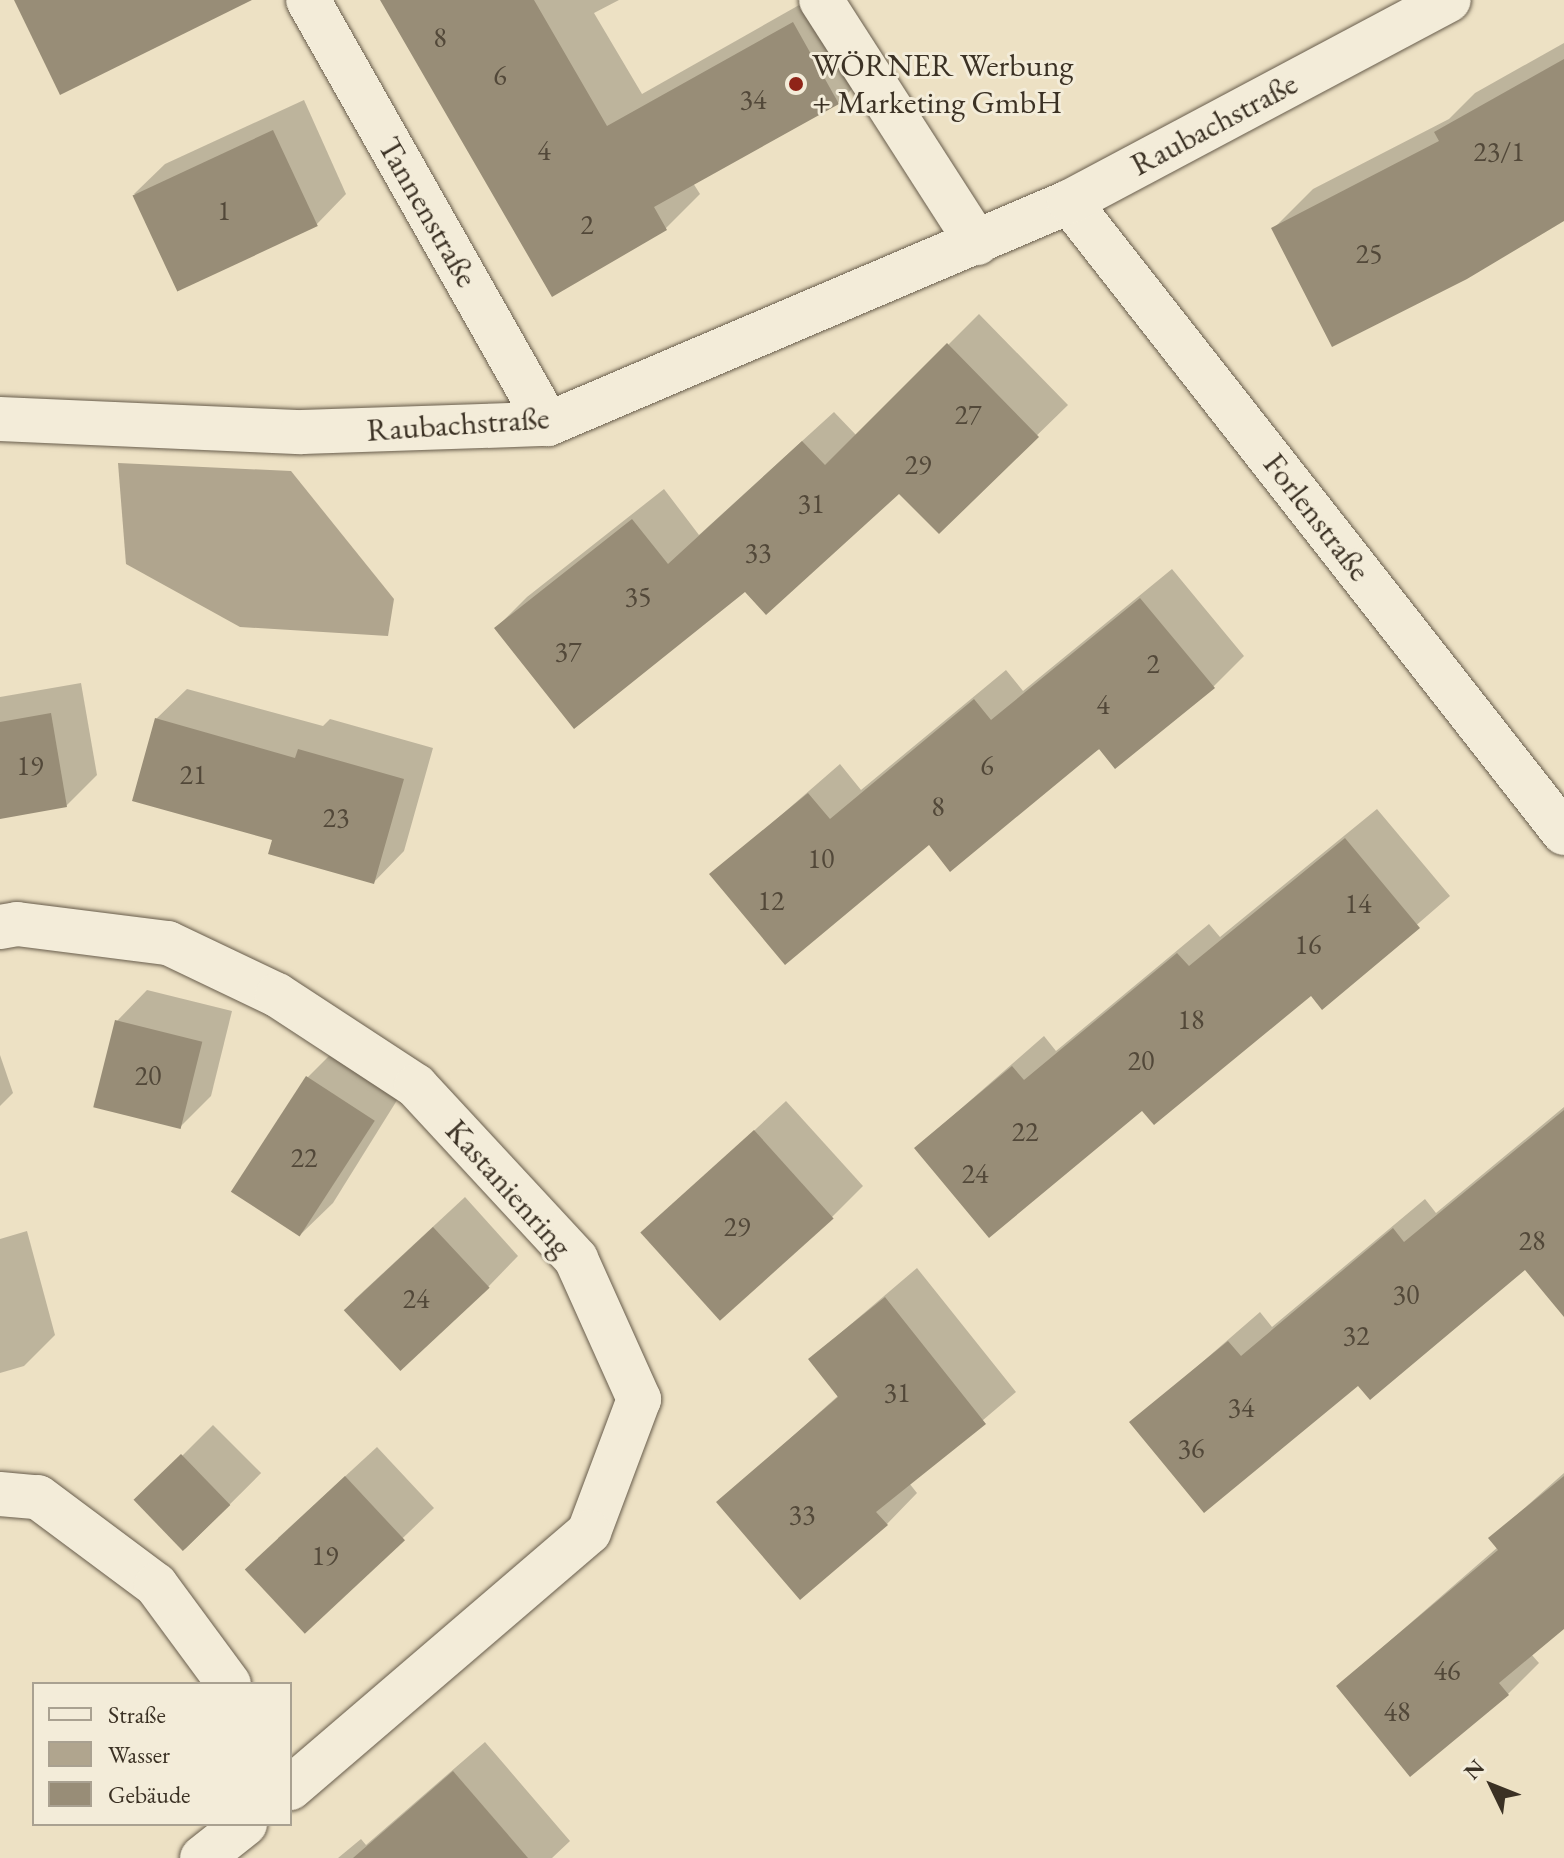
<!DOCTYPE html>
<meta charset="utf-8">
<style>
body{margin:0}
#map{position:relative;width:1564px;height:1858px;overflow:hidden;background:#ede1c4;font-family:"EB Garamond",serif}
div>[style]{position:absolute}
[style*='--x']{left:calc(var(--x)*1px);top:calc(var(--y)*1px);width:calc(var(--w)*1px);rotate:calc(var(--a)*1deg)}
.water>*{inset:0;background:#b0a58e}
.shadow>*{inset:0;background:#0003;transform-origin:0 0}
.building>*{inset:0;background:#988d77;transform-origin:0 0}
.roads{filter:drop-shadow(0 0 2px #685d4c) drop-shadow(0 0 2px #685d4c)}
.minor>*{height:44px;margin:-22px;padding:0 22px;transform-origin:22px;border-radius:22px;background:#f3ecd9}
.dots>*{width:22px;height:22px;translate:-50% -50%;box-sizing:border-box;border:4px solid #f3ecd9;border-radius:50%}
span{translate:-50% -50%;white-space:nowrap;text-align:center;line-height:1.15;-webkit-text-stroke:6px #f3ecd9;paint-order:stroke}
.number-label{font-size:28px;color:#524839}
.number-label span{-webkit-text-stroke-width:0}
.poi-label{font-size:32px;color:#3b3124}
.left{translate:0 -50%;text-align:left}
.street-label{font-size:32px;color:#3b3124}
.legend{position:absolute;left:32px;top:1682px;width:260px;height:144px;box-sizing:border-box;background:#f3ecd9;border:2px solid #a9a191;margin:0;padding:10px 14px;list-style:none;font-size:24px;color:#3b3124}
.legend li{display:flex;align-items:center;gap:16px;height:40px}
.legend b{width:40px;border:2px solid #a9a191}
.north{position:absolute;left:1452px;top:1746px;width:80px;height:80px;-webkit-text-stroke:6px #f3ecd9;paint-order:stroke;rotate:313deg;font-size:22px;font-weight:700;line-height:32px;text-align:center;color:#3b3124}
.north::after{content:'';display:block;margin:auto;width:28px;height:36px;background:#3b3124;clip-path:polygon(50% 0,100% 100%,50% 72%,0 100%)}
</style>
<div id="map">
<div class="water">
<div style="clip-path:polygon(118px 463px,291px 471px,394px 599px,388px 636px,240px 627px,126px 564px)"></div>
</div>
<div class="shadow">
<div style="clip-path:polygon(382px 0,619px 0,594px 13px,642px 94px,808px 0,872px 69px,838px 103px,693px 183px,700px 194px,666px 228px,553px 294px)"></div>
<div style="clip-path:polygon(1564px 43px,1564px 221px,1274px 228px,1313px 189px,1449px 119px,1475px 93px)"></div>
<div style="clip-path:polygon(304px 100px,346px 194px,316px 225px,134px 194px,165px 164px)"></div>
<div style="clip-path:polygon(979px 314px,1068px 405px,939px 531px,899px 491px,745px 590px,496px 628px,527px 597px,664px 489px,699px 535px,834px 412px,857px 436px)"></div>
<div style="clip-path:polygon(1172px 569px,1244px 656px,1214px 686px,929px 843px,712px 875px,840px 764px,861px 790px,1006px 670px,1023px 691px)"></div>
<div style="clip-path:polygon(81px 683px,97px 775px,66px 806px,0 817px,0 697px)"></div>
<div style="clip-path:polygon(187px 689px,323px 726px,330px 719px,433px 748px,404px 851px,374px 882px,275px 839px,156px 719px)"></div>
<div style="clip-path:polygon(1377px 809px,1450px 896px,1322px 1007px,1311px 993px,1142px 1108px,916px 1148px,1044px 1036px,1056px 1051px,1209px 924px,1220px 937px)"></div>
<div style="clip-path:polygon(147px 990px,232px 1011px,211px 1096px,180px 1127px,117px 1021px)"></div>
<div style="clip-path:polygon(338px 1047px,404px 1089px,333px 1203px,302px 1233px,307px 1078px)"></div>
<div style="clip-path:polygon(0 1055px,13px 1093px,0 1106px)"></div>
<div style="clip-path:polygon(786px 1101px,863px 1186px,832px 1217px,644px 1233px)"></div>
<div style="clip-path:polygon(1564px 1107px,1564px 1260px,1525px 1267px,1358px 1383px,1132px 1423px,1260px 1312px,1272px 1327px,1425px 1199px,1436px 1213px)"></div>
<div style="clip-path:polygon(465px 1197px,518px 1256px,488px 1287px,354px 1300px)"></div>
<div style="clip-path:polygon(27px 1231px,55px 1335px,24px 1366px,0 1373px,0 1239px)"></div>
<div style="clip-path:polygon(917px 1268px,1016px 1392px,909px 1483px,917px 1493px,887px 1524px,719px 1502px,839px 1395px,810px 1359px)"></div>
<div style="left:213px;top:1425px;width:68px;height:107px;rotate:45deg"></div>
<div style="clip-path:polygon(377px 1447px,434px 1508px,306px 1631px,278px 1538px)"></div>
<div style="clip-path:polygon(1564px 1473px,1564px 1626px,1531px 1654px,1539px 1663px,1508px 1694px,1410px 1774px,1338px 1686px,1498px 1547px,1491px 1538px)"></div>
<div style="clip-path:polygon(485px 1742px,570px 1841px,552px 1858px,338px 1858px,361px 1839px,366px 1845px)"></div>
</div>
<div class="building">
<div style="clip-path:polygon(14px 0,252px 0,60px 95px)"></div>
<div style="clip-path:polygon(380px 0,534px 0,607px 126px,793px 22px,839px 104px,654px 207px,667px 230px,552px 297px)"></div>
<div style="clip-path:polygon(1564px 59px,1564px 221px,1467px 279px,1332px 347px,1271px 228px,1439px 141px,1434px 132px)"></div>
<div style="left:273px;top:130px;width:106px;height:155px;rotate:65deg"></div>
<div style="clip-path:polygon(947px 343px,1039px 437px,939px 534px,899px 494px,766px 615px,745px 592px,574px 729px,494px 628px,632px 519px,668px 564px,802px 441px,825px 465px)"></div>
<div style="clip-path:polygon(1140px 598px,1215px 688px,1115px 769px,1099px 749px,950px 872px,929px 845px,785px 965px,709px 874px,808px 793px,830px 819px,974px 699px,991px 720px)"></div>
<div style="clip-path:polygon(51px 713px,67px 807px,0 819px,0 722px)"></div>
<div style="clip-path:polygon(155px 718px,295px 758px,298px 749px,404px 779px,374px 884px,268px 854px,272px 840px,132px 801px)"></div>
<div style="clip-path:polygon(1345px 838px,1420px 928px,1322px 1010px,1311px 996px,1154px 1125px,1142px 1111px,989px 1238px,914px 1148px,1012px 1066px,1024px 1080px,1177px 953px,1189px 966px)"></div>
<div style="left:115px;top:1020px;width:90px;height:90px;rotate:14deg"></div>
<div style="left:306px;top:1076px;width:82px;height:138px;rotate:33deg"></div>
<div style="clip-path:polygon(1564px 1110px,1564px 1317px,1525px 1270px,1370px 1400px,1358px 1386px,1204px 1513px,1129px 1422px,1228px 1341px,1241px 1356px,1393px 1228px,1404px 1242px)"></div>
<div style="left:754px;top:1130px;width:119px;height:153px;rotate:48deg"></div>
<div style="left:433px;top:1227px;width:83px;height:122px;rotate:47deg"></div>
<div style="clip-path:polygon(885px 1297px,986px 1424px,876px 1512px,888px 1525px,800px 1600px,716px 1502px,838px 1397px,808px 1359px)"></div>
<div style="left:181px;top:1454px;width:71px;height:66px;rotate:46deg"></div>
<div style="left:345px;top:1476px;width:88px;height:137px;rotate:47deg"></div>
<div style="clip-path:polygon(1564px 1476px,1564px 1629px,1499px 1683px,1509px 1695px,1410px 1777px,1336px 1686px,1498px 1550px,1488px 1538px)"></div>
<div style="clip-path:polygon(453px 1771px,528px 1858px,353px 1858px)"></div>
</div>
<div class="roads">
<div class="minor">
<div style="--x:308;--y:0;--w:487;--a:60.5"></div>
<div style="--x:821;--y:0;--w:289;--a:57.3"></div>
<div style="--x:1069;--y:202;--w:802;--a:51.89"></div>
<div style="--x:0;--y:419;--w:302;--a:2.5"></div>
<div style="--x:302;--y:432;--w:246;--a:-1.9"></div>
<div style="--x:548;--y:424;--w:566;--a:-23.08"></div>
<div style="--x:1069;--y:202;--w:430;--a:-28"></div>
<div style="--x:0;--y:927;--w:17;--a:-10"></div>
<div style="--x:17;--y:924;--w:152;--a:7.2"></div>
<div style="--x:168;--y:943;--w:121;--a:25.5"></div>
<div style="--x:277;--y:995;--w:166;--a:33.2"></div>
<div style="--x:416;--y:1086;--w:236;--a:47.2"></div>
<div style="--x:576;--y:1259;--w:154;--a:65.8"></div>
<div style="--x:639;--y:1399;--w:142;--a:110.6"></div>
<div style="--x:589;--y:1532;--w:394;--a:139.4"></div>
<div style="--x:0;--y:1494;--w:38;--a:5"></div>
<div style="--x:38;--y:1497;--w:147;--a:36.7"></div>
<div style="--x:156;--y:1585;--w:123;--a:53.6"></div>
<div style="--x:202;--y:1858;--w:55;--a:-38.3"></div>
</div>
</div>
<div class="dots">
<div style="left:796px;top:84px;background:#8f2418"></div>
</div>
<div class="number-label">
<span style="left:440px;top:37px">8</span>
<span style="left:500px;top:75px">6</span>
<span style="left:753px;top:99px">34</span>
<span style="left:544px;top:150px">4</span>
<span style="left:1499px;top:151px">23/1</span>
<span style="left:224px;top:210px">1</span>
<span style="left:587px;top:224px">2</span>
<span style="left:1369px;top:253px">25</span>
<span style="left:968px;top:414px">27</span>
<span style="left:918px;top:464px">29</span>
<span style="left:811px;top:503px">31</span>
<span style="left:758px;top:552px">33</span>
<span style="left:638px;top:596px">35</span>
<span style="left:568px;top:651px">37</span>
<span style="left:1153px;top:663px">2</span>
<span style="left:1103px;top:704px">4</span>
<span style="left:30px;top:765px">19</span>
<span style="left:987px;top:765px">6</span>
<span style="left:193px;top:774px">21</span>
<span style="left:938px;top:806px">8</span>
<span style="left:336px;top:817px">23</span>
<span style="left:821px;top:858px">10</span>
<span style="left:771px;top:900px">12</span>
<span style="left:1358px;top:903px">14</span>
<span style="left:1308px;top:944px">16</span>
<span style="left:1191px;top:1019px">18</span>
<span style="left:1141px;top:1060px">20</span>
<span style="left:148px;top:1075px">20</span>
<span style="left:1025px;top:1131px">22</span>
<span style="left:304px;top:1157px">22</span>
<span style="left:975px;top:1173px">24</span>
<span style="left:737px;top:1226px">29</span>
<span style="left:1532px;top:1240px">28</span>
<span style="left:1406px;top:1294px">30</span>
<span style="left:416px;top:1298px">24</span>
<span style="left:1356px;top:1335px">32</span>
<span style="left:897px;top:1392px">31</span>
<span style="left:1241px;top:1407px">34</span>
<span style="left:1191px;top:1448px">36</span>
<span style="left:802px;top:1514px">33</span>
<span style="left:325px;top:1555px">19</span>
<span style="left:1447px;top:1670px">46</span>
<span style="left:1397px;top:1711px">48</span>
</div>
<div class="poi-label">
<span class="left" style="left:812px;top:84px">WÖRNER Werbung<br>+ Marketing GmbH</span>
</div>
<div class="street-label">
<span style="left:1214px;top:124px;rotate:-28deg">Raubachstraße</span>
<span style="left:428px;top:212px;rotate:60deg">Tannenstraße</span>
<span style="left:458px;top:424px;rotate:-4deg">Raubachstraße</span>
<span style="left:1317px;top:517px;rotate:52deg">Forlenstraße</span>
<span style="left:509px;top:1188px;rotate:48deg">Kastanienring</span>
</div>
<ul class="legend">
<li><b style="height:10px;background:#f3ecd9"></b>Straße</li>
<li><b style="height:22px;background:#b0a58e"></b>Wasser</li>
<li><b style="height:22px;background:#988d77"></b>Gebäude</li>
</ul>
<div class="north">N</div>
</div>
